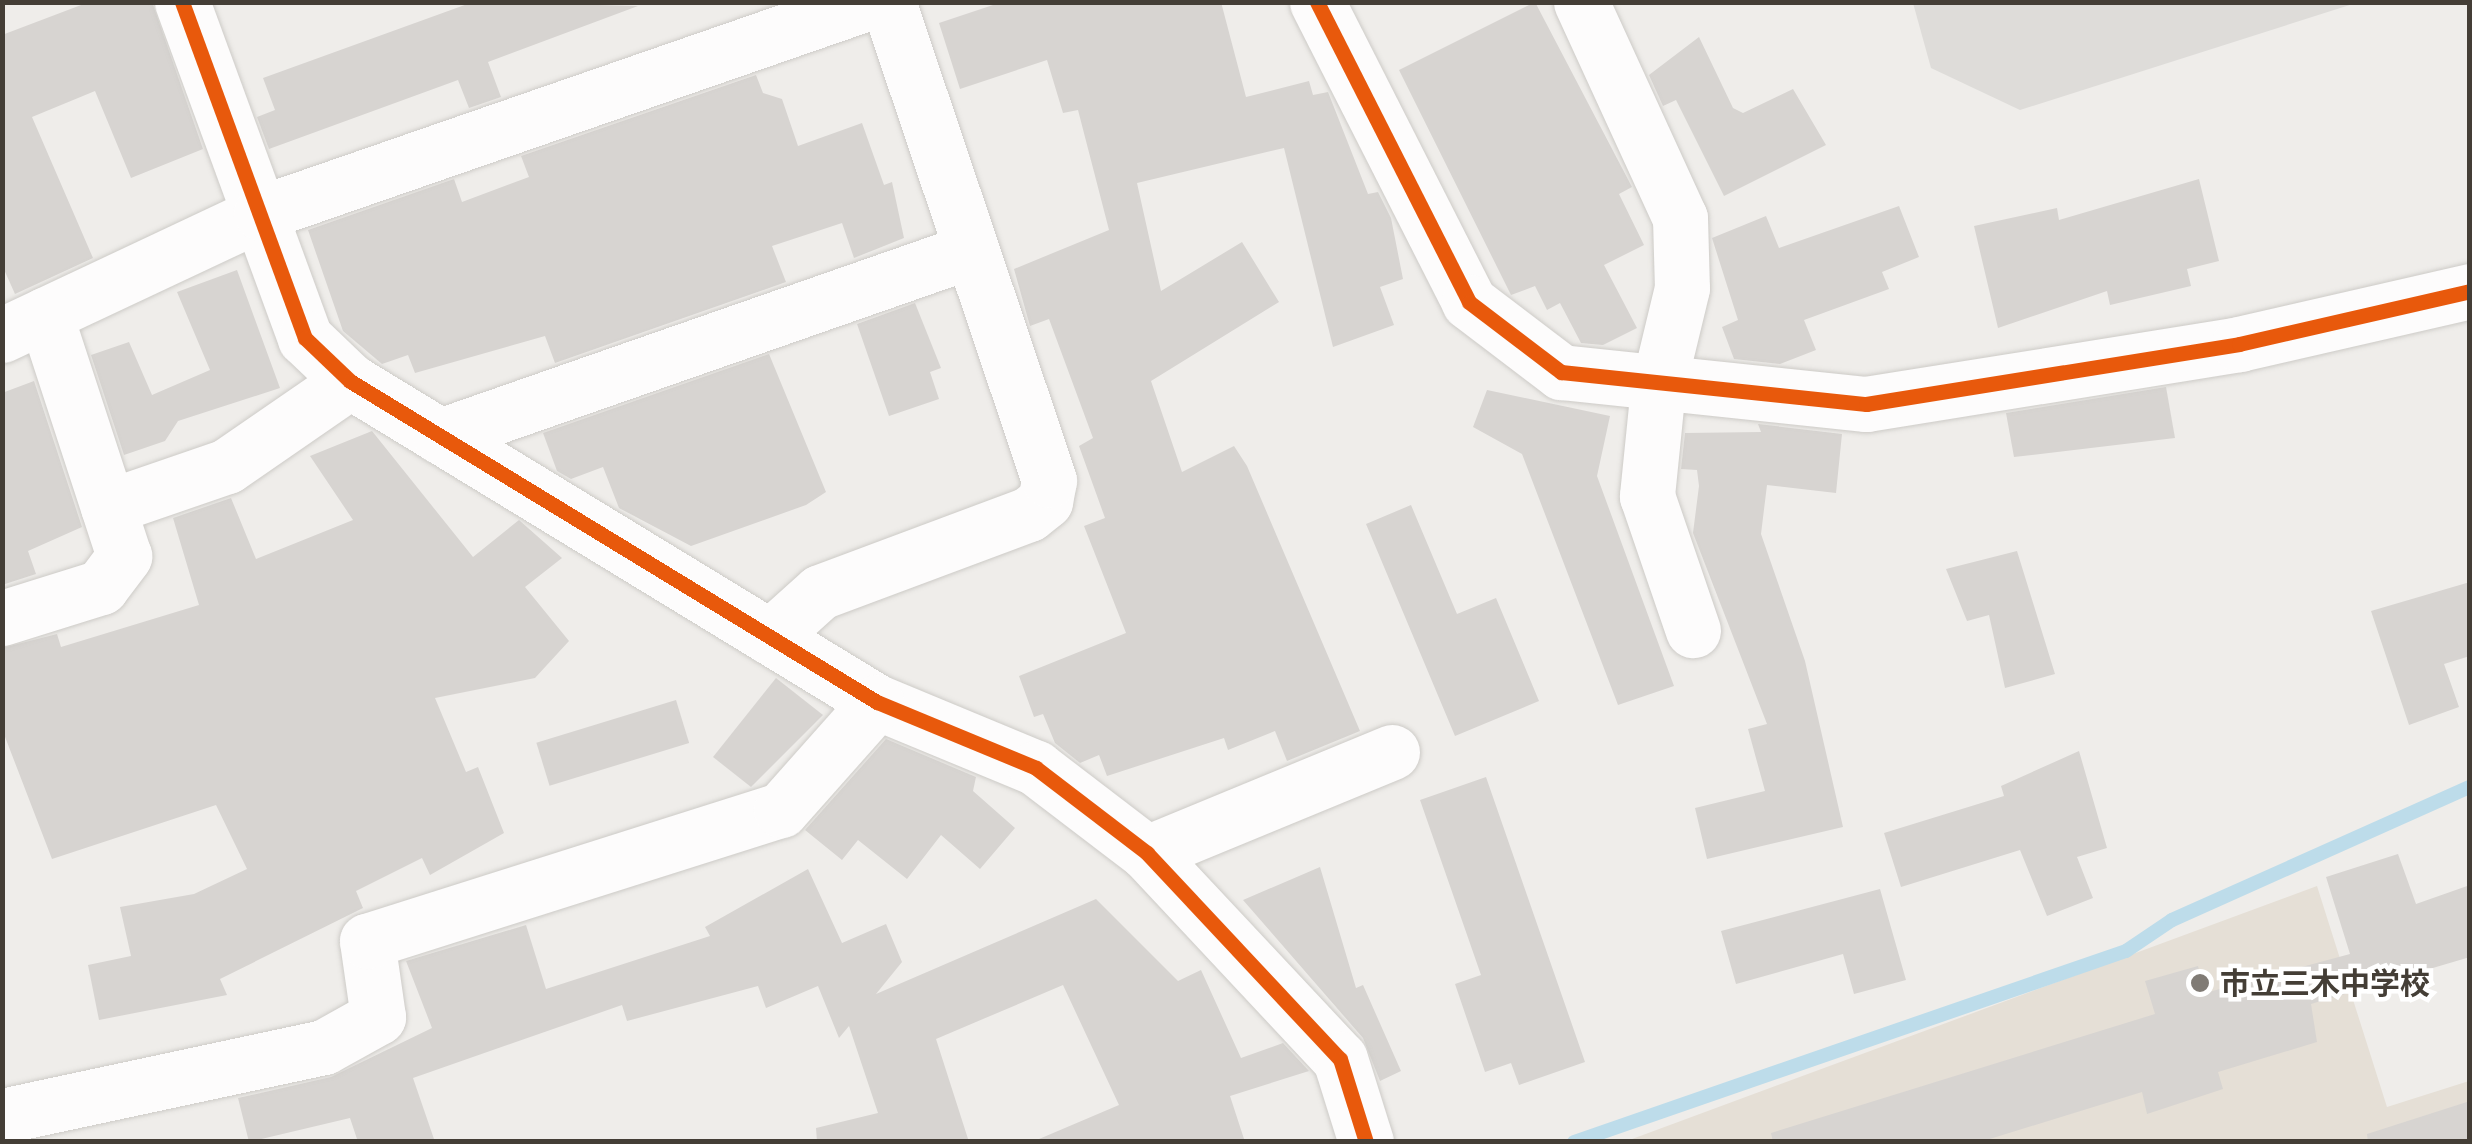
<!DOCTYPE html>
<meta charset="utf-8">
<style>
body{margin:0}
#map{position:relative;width:2472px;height:1144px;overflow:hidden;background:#efedea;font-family:"Archivo Narrow","Noto Sans JP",sans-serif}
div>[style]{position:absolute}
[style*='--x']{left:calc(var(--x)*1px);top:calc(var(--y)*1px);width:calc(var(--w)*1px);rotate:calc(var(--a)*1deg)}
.education>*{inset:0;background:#e5dfd6}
.parking>*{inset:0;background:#dedcd9}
.stream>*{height:14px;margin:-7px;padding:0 7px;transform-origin:7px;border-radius:7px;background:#bddcea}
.building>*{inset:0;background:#d7d4d1;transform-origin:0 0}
.roads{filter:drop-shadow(0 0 2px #cdcbc7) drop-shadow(0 0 2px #cdcbc7)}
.street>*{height:55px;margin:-27.5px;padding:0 27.5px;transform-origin:27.5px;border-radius:27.5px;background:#fdfcfc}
.cycleway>*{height:15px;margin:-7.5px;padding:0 7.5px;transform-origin:7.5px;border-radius:7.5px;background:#e8590c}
.dots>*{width:28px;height:28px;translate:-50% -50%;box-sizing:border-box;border:5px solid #fff;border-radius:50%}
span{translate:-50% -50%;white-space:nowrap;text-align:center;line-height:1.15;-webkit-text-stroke:9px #fff;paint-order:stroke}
.poi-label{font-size:30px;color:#443e36;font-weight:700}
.left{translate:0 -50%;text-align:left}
.frame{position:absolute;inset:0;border:5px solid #443e36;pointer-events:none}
</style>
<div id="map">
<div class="education">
<div style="clip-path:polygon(2317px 886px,2387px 1107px,2469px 1081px,2469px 1141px,1624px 1142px)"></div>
</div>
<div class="parking">
<div style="clip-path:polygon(1913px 3px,1913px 2px,2356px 3px,2020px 110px,1931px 68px)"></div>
</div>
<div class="stream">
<div style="--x:1574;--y:1142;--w:584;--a:-19.09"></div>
<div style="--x:2126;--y:951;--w:55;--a:-34"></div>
<div style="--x:2172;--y:920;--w:326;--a:-24.1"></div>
</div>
<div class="building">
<div style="clip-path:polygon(89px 2px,152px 2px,203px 149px,131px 178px,95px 91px,32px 117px,93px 258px,15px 294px,2px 265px,2px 35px)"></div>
<div style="clip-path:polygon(473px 2px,638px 6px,488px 62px,501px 97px,469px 108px,458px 80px,269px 149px,257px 117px,275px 110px,263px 78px)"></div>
<div style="clip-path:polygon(1002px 2px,1221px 2px,1246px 97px,1309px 81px,1313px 95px,1328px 92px,1368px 194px,1378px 192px,1391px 218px,1403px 279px,1380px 287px,1394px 325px,1333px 347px,1284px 148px,1137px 183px,1161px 291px,1242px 242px,1279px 302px,1151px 381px,1182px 472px,1234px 446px,1247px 466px,1360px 731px,1287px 761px,1275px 731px,1228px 750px,1224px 738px,1107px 776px,1099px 755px,1080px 763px,1055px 743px,1043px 714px,1034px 717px,1019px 676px,1126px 633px,1084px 526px,1105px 518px,1079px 446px,1093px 438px,1049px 319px,1030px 326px,1014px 269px,1109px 230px,1078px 110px,1063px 113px,1047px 60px,960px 89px,939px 23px)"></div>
<div style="clip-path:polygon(1535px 2px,1632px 187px,1619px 194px,1644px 245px,1604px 265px,1637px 328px,1603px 345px,1581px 343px,1560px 303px,1547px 310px,1535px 286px,1511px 295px,1399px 70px)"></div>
<div style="clip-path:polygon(1699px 37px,1733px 108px,1743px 113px,1793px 89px,1826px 145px,1724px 196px,1676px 100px,1663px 106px,1649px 75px)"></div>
<div style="clip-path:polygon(756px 75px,763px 93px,782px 99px,798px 146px,862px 123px,884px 185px,892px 182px,904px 238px,854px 258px,842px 223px,772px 246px,786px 282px,555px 363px,545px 336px,415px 373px,408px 355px,382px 364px,343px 331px,308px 230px,454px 179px,462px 202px,529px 177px,521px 156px)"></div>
<div style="clip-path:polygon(2199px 179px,2219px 261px,2187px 269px,2191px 286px,2110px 305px,2107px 291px,1998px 328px,1974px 226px,2057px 208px,2059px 220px)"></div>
<div style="clip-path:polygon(1899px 206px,1919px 257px,1882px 272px,1889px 289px,1804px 320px,1816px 350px,1780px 364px,1734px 359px,1722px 327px,1738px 320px,1712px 238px,1766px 216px,1779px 248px)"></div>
<div style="clip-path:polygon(237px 270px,280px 388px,178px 421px,165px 441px,124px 455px,91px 355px,129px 342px,152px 395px,210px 370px,177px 292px)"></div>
<div style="clip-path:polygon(915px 303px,941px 368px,930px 372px,939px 399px,889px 416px,857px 324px)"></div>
<div style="clip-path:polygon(769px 354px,826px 492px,806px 505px,691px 546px,619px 508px,603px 467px,571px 479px,557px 471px,543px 433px)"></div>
<div style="clip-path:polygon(34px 381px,82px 527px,28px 551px,36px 574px,2px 585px,2px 393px)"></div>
<div style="clip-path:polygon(2166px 387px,2175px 438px,2014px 457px,2006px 413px)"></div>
<div style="clip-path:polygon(1487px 390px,1610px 416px,1597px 476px,1674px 686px,1618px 705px,1522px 454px,1473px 427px)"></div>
<div style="clip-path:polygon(1758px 424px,1842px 434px,1836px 493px,1767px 485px,1761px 534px,1805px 661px,1843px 827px,1707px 859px,1695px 808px,1765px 791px,1748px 729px,1767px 724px,1693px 533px,1699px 486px,1697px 470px,1681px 469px,1685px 433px,1761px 432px)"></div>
<div style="clip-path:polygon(372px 431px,473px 557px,519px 520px,562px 558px,525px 587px,569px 641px,535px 678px,435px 698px,466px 772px,478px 767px,504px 833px,430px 875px,422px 858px,356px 891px,363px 908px,220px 979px,227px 995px,99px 1020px,88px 965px,131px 956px,120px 907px,194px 894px,247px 869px,216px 805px,52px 859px,2px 729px,2px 648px,57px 634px,61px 647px,199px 605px,173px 518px,231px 498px,256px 559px,353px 520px,310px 456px)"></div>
<div style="clip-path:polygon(1411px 505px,1457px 614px,1496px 598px,1539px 701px,1455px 736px,1366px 524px)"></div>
<div style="clip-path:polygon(2017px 551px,2055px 674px,2005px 688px,1989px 615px,1967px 621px,1946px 569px)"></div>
<div style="clip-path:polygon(2470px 582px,2470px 656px,2444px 664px,2459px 707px,2409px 725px,2371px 611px)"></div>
<div style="clip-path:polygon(776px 678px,823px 715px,751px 787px,713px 757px)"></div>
<div style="left:676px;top:700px;width:45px;height:146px;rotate:73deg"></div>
<div style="clip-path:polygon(886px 739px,976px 777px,973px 791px,1015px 828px,980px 869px,941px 835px,907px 879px,858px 840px,842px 860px,805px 830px)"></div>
<div style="clip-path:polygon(2079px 751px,2107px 848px,2077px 857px,2093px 898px,2047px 916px,2020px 850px,1901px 887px,1884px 833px,2004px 796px,2001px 786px)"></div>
<div style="clip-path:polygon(1486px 777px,1585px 1062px,1519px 1085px,1511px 1063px,1485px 1072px,1455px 984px,1481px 975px,1420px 800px)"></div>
<div style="clip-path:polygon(2398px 854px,2416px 904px,2470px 885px,2470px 957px,2311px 1004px,2317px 1042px,2218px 1072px,2223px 1089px,2147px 1114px,2142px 1092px,1980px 1142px,1773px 1142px,1771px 1133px,2155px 1014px,2145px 981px,2198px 966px,2205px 993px,2350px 954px,2326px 877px)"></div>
<div style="clip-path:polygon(1320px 867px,1356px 988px,1363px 985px,1401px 1071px,1380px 1081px,1363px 1038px,1243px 900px)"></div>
<div style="clip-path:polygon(808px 869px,842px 943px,886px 924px,902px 962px,876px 994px,1096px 899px,1178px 981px,1201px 970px,1241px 1058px,1283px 1043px,1309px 1071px,1230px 1096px,1245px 1142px,1032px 1142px,1119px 1105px,1063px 985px,936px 1039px,969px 1142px,817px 1142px,816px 1128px,878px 1113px,849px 1026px,839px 1038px,818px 986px,766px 1008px,758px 986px,627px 1021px,622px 1005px,413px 1078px,435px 1142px,358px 1142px,350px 1118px,249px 1142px,238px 1098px,331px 1077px,432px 1028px,406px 961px,526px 925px,546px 989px,710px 936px,705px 927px)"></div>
<div style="clip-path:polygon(1880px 889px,1906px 980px,1854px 994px,1843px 954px,1736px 984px,1721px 931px)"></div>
<div style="clip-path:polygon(2470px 1101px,2470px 1142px,2368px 1142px,2367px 1134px)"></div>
</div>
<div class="roads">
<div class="street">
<div style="--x:182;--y:2;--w:358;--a:69.9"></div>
<div style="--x:305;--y:338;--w:62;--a:43.7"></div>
<div style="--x:350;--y:381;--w:617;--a:31.35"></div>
<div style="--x:877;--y:702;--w:172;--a:22.5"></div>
<div style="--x:1036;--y:768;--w:140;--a:37.4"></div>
<div style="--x:1147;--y:853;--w:282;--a:46.9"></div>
<div style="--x:1340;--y:1059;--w:87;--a:72.6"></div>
<div style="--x:1317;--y:2;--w:336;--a:63.1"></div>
<div style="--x:1469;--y:302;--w:116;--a:37.3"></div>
<div style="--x:1561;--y:372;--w:307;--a:6"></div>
<div style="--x:1866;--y:404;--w:378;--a:-9.1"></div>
<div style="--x:2239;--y:344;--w:237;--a:-12.9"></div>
<div style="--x:1581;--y:2;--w:238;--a:65.4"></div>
<div style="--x:1680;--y:218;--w:70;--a:88.4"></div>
<div style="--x:1682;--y:288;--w:102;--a:103.6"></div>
<div style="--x:1658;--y:387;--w:110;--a:95.8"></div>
<div style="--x:1647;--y:496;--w:142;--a:71.1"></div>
<div style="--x:2;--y:335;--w:286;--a:-25.2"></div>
<div style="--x:261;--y:213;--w:645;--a:-19.11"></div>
<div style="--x:440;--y:436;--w:561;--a:-19.24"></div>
<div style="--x:108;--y:507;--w:126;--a:-19"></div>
<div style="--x:227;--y:466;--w:150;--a:-34.6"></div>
<div style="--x:2;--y:618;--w:104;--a:-17.4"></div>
<div style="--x:101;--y:587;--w:39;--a:-53"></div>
<div style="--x:124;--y:556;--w:254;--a:-108.1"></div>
<div style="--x:770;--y:637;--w:67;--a:-42"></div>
<div style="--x:820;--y:592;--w:223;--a:-20.5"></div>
<div style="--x:1029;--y:514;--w:21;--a:-39"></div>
<div style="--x:1045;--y:501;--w:21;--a:-79"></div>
<div style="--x:1049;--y:480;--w:504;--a:-108.61"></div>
<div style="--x:1147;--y:853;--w:265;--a:-22.4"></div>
<div style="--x:2;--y:1116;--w:329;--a:-12.1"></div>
<div style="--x:324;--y:1047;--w:62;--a:-29.1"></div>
<div style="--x:378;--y:1017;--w:77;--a:-98.2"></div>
<div style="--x:367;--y:941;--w:434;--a:-17.6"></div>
<div style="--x:781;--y:810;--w:144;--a:-48.4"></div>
</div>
</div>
<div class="cycleway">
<div style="--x:182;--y:2;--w:358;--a:69.9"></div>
<div style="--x:305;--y:338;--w:62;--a:43.7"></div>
<div style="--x:350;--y:381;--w:617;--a:31.35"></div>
<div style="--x:877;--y:702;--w:172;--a:22.5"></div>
<div style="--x:1036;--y:768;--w:140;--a:37.4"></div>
<div style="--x:1147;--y:853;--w:282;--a:46.9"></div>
<div style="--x:1340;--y:1059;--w:87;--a:72.6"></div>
<div style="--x:1317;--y:2;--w:336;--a:63.1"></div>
<div style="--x:1469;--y:302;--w:116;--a:37.3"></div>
<div style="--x:1561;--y:372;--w:307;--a:6"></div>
<div style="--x:1866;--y:404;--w:378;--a:-9.1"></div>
<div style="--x:2239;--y:344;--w:237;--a:-12.9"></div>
</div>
<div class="dots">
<div style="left:2200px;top:983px;background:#807b75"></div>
</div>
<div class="poi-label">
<span class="left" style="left:2220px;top:983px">市立三木中学校</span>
</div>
<div class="frame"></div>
</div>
